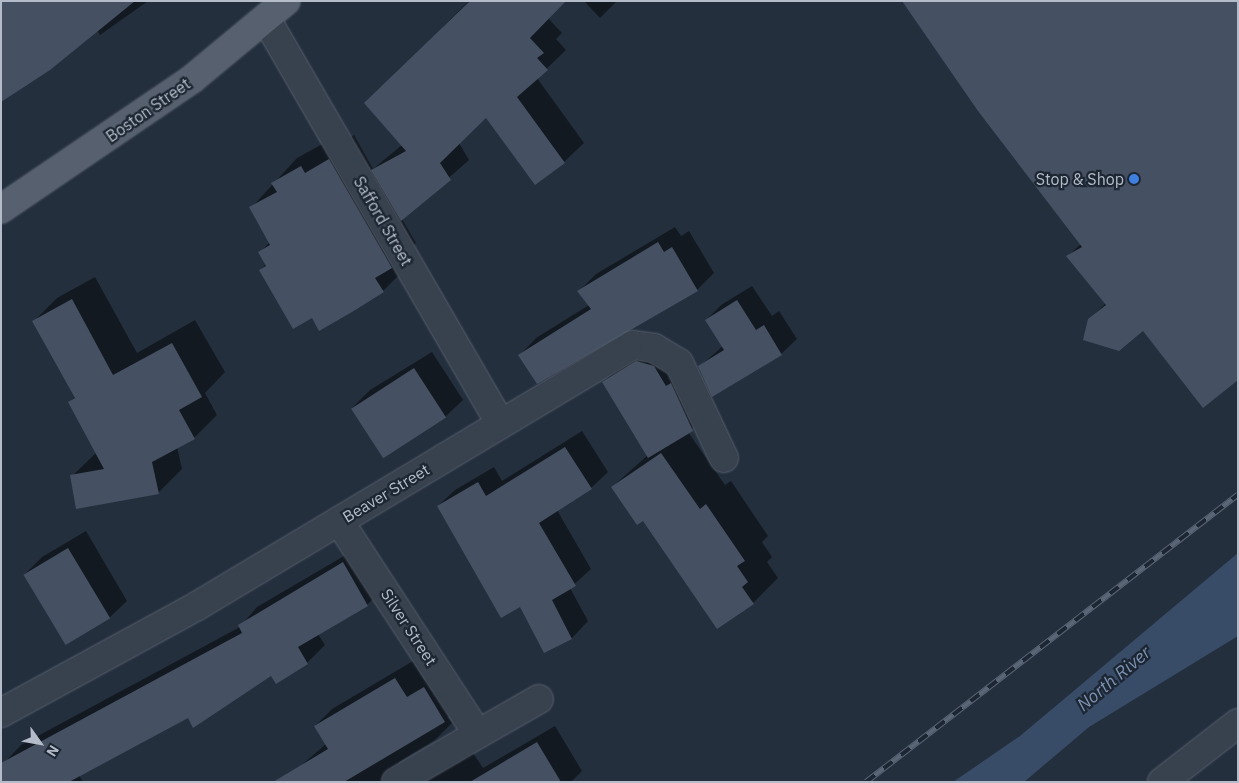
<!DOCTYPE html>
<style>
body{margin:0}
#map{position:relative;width:1239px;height:783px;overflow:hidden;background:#242f3e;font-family:"IBM Plex Sans",sans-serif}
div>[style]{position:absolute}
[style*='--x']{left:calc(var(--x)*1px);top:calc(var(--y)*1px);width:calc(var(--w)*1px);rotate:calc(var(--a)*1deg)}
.water>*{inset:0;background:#394c67}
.shadow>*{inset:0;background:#0007}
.building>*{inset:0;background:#455162;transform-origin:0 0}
.roads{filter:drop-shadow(0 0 1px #565f6c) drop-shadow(0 0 1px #565f6c)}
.minor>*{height:28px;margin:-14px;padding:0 14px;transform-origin:14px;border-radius:14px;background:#38414e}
.tertiary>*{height:28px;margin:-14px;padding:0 14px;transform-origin:14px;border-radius:14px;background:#38414e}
.primary>*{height:28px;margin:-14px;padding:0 14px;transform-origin:14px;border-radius:14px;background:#56606e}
.rail>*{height:5.5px;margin-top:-2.75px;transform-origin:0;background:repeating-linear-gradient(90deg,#1d2633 0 11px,#5a6575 0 22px);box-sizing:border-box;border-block:1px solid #5a6575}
.dots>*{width:14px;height:14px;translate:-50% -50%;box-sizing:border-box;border:2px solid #1d2633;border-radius:50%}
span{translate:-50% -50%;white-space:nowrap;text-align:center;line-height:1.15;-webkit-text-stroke:4.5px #1d2633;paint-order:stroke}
.street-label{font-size:16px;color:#b4bcc9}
.poi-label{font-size:16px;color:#b4bcc9}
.right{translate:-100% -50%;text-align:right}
.water-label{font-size:18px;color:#7c92b1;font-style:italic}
.frame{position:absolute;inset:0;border:2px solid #b4bcc9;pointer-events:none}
.north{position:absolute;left:15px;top:718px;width:50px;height:50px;-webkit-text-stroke:4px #1d2633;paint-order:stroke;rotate:122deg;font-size:14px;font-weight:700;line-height:20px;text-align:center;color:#b4bcc9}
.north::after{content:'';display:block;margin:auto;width:18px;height:22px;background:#b4bcc9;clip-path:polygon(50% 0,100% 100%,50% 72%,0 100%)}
</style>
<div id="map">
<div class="water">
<div style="clip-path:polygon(1238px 553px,1238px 636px,1089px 727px,1024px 782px,953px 782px,1020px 736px)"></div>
</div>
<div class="shadow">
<div style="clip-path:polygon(1px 1px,148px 1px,100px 35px,97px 30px)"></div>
<div style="clip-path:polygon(469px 1px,564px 1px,548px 18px,562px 33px,556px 39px,566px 50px,537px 78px,584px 143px,564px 162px,486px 116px,459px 143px,469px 160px,402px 219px,416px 243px,402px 257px,407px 267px,383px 291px,312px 316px,261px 270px,266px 264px,260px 252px,270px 242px,251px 208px,297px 158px,326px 142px,330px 149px,354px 135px,373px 169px,402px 145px,443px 27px)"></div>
<div style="clip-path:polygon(584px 1px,617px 1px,600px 18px)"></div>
<div style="clip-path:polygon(675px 227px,681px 236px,689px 231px,714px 273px,697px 290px,537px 383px,520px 355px,536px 338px,589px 305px,579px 291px,596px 274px)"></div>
<div style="clip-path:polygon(1081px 244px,1143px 330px,1089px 320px,1106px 303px,1068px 256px)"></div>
<div style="clip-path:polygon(95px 277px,137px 353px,195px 320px,225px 372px,205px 393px,217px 415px,194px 438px,177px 447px,182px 469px,158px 493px,72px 476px,97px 452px,69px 402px,76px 396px,34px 321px,57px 298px)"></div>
<div style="clip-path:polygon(752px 286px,772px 316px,779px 311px,797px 339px,781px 354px,713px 395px,699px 367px,723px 346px,706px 320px,721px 305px)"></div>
<div style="clip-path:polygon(655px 344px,710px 412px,688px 432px,725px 485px,731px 481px,768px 536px,762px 542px,772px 557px,767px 562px,778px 578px,753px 603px,643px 519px,612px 487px,648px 455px,604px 382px,621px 364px)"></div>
<div style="clip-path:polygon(432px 352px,463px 400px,445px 417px,352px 408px,370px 390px)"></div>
<div style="clip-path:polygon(582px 431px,608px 472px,591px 488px,557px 510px,591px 569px,570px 588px,588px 621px,572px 638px,545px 651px,521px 605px,438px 506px,455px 490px,494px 467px,502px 481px)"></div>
<div style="clip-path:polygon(86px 531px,127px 601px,109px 618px,24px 575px,42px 557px)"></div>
<div style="clip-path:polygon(361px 546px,385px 587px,367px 605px,318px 634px,325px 645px,307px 663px,277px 683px,271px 674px,188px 717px,79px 775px,83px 782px,14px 782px,4px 763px,21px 745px,240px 627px,257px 607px)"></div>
<div style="clip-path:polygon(413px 661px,425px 681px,441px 671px,461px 703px,448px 717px,452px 723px,435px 740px,399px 762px,399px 772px,471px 750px,483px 768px,555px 726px,582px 771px,571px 782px,305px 782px,297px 769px,326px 744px,315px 726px,332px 709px)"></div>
</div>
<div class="building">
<div style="clip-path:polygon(1px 1px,135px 1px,50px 70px,1px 102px)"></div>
<div style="clip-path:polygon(470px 1px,566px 1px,530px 38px,544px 53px,537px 58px,548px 70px,517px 97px,565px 163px,535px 185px,486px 118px,440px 163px,451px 180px,401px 221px,371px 170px,406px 151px,364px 103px)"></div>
<div style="clip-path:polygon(902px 1px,1238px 1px,1238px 380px,1203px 408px,1143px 331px,1119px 351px,1083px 340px,1088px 319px,1106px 305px,1066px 256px,1082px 247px,978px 111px)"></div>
<div style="clip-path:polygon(329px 159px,392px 268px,375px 278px,384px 292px,352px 312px,319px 331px,312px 318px,293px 329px,259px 270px,266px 266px,258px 252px,270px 245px,249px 207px,277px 192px,271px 183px,301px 166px,305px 173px)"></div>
<div style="clip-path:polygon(658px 242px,664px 252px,672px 247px,698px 291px,537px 384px,518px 355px,591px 309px,577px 291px)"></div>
<div style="clip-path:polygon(72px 299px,113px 375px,172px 343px,202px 397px,179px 410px,195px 439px,152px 462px,159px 494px,76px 509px,70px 475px,104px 469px,68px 402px,75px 398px,32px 321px)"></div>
<div style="clip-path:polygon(737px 300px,756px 330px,764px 325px,782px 355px,712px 397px,698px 366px,724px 350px,705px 320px)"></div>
<div style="clip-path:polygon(636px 361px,654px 366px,666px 386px,671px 383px,693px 431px,648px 458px,602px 382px)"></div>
<div style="left:414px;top:368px;width:59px;height:75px;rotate:57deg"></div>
<div style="clip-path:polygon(565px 447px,592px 489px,539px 523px,576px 586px,552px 600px,572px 639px,544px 653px,520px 607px,501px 618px,437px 506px,478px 482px,486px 496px)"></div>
<div style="clip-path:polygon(661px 453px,700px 509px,706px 504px,745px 561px,737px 566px,748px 582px,742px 587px,754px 604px,717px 629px,643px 521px,637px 525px,611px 487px)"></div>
<div style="left:68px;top:548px;width:82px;height:52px;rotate:59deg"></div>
<div style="clip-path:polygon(343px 562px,368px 606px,298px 647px,308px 664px,276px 684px,271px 676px,193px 728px,188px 718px,69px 782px,1px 782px,1px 763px,242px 633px,238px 625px)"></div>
<div style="clip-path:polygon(395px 678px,407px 697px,424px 687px,445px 722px,344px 782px,273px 782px,328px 749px,314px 726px)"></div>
<div style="clip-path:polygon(537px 742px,561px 782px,470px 782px)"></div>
</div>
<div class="roads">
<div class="minor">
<div style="--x:266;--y:19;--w:468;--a:59.9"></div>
<div style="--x:339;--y:521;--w:254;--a:56.9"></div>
<div style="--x:478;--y:734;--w:95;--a:149.7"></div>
<div style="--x:1;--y:713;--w:223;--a:-28.6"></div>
<div style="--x:197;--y:606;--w:508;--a:-30.91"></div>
<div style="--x:633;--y:345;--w:21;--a:8"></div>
<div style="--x:654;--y:348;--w:29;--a:31"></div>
<div style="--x:679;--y:363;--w:105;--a:64.7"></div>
<div style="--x:478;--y:734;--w:70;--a:-29.8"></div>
</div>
<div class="tertiary">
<div style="--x:1162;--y:782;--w:96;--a:-37.8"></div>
</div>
<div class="primary">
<div style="--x:1;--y:209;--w:231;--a:-34.2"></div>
<div style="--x:192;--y:79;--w:122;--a:-39.7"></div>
</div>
</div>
<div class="rail">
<div style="--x:866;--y:782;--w:470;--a:-37.7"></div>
</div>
<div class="dots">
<div style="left:1134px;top:179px;background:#3f7fe0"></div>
</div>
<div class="street-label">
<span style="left:148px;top:110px;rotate:-35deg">Boston Street</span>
<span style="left:383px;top:221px;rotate:60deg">Safford Street</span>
<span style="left:386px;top:493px;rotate:-31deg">Beaver Street</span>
<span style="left:409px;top:627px;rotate:57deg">Silver Street</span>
</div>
<div class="poi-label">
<span class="right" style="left:1124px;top:179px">Stop &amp; Shop</span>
</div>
<div class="water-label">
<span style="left:1114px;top:679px;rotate:-40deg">North River</span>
</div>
<div class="frame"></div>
<div class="north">N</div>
</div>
